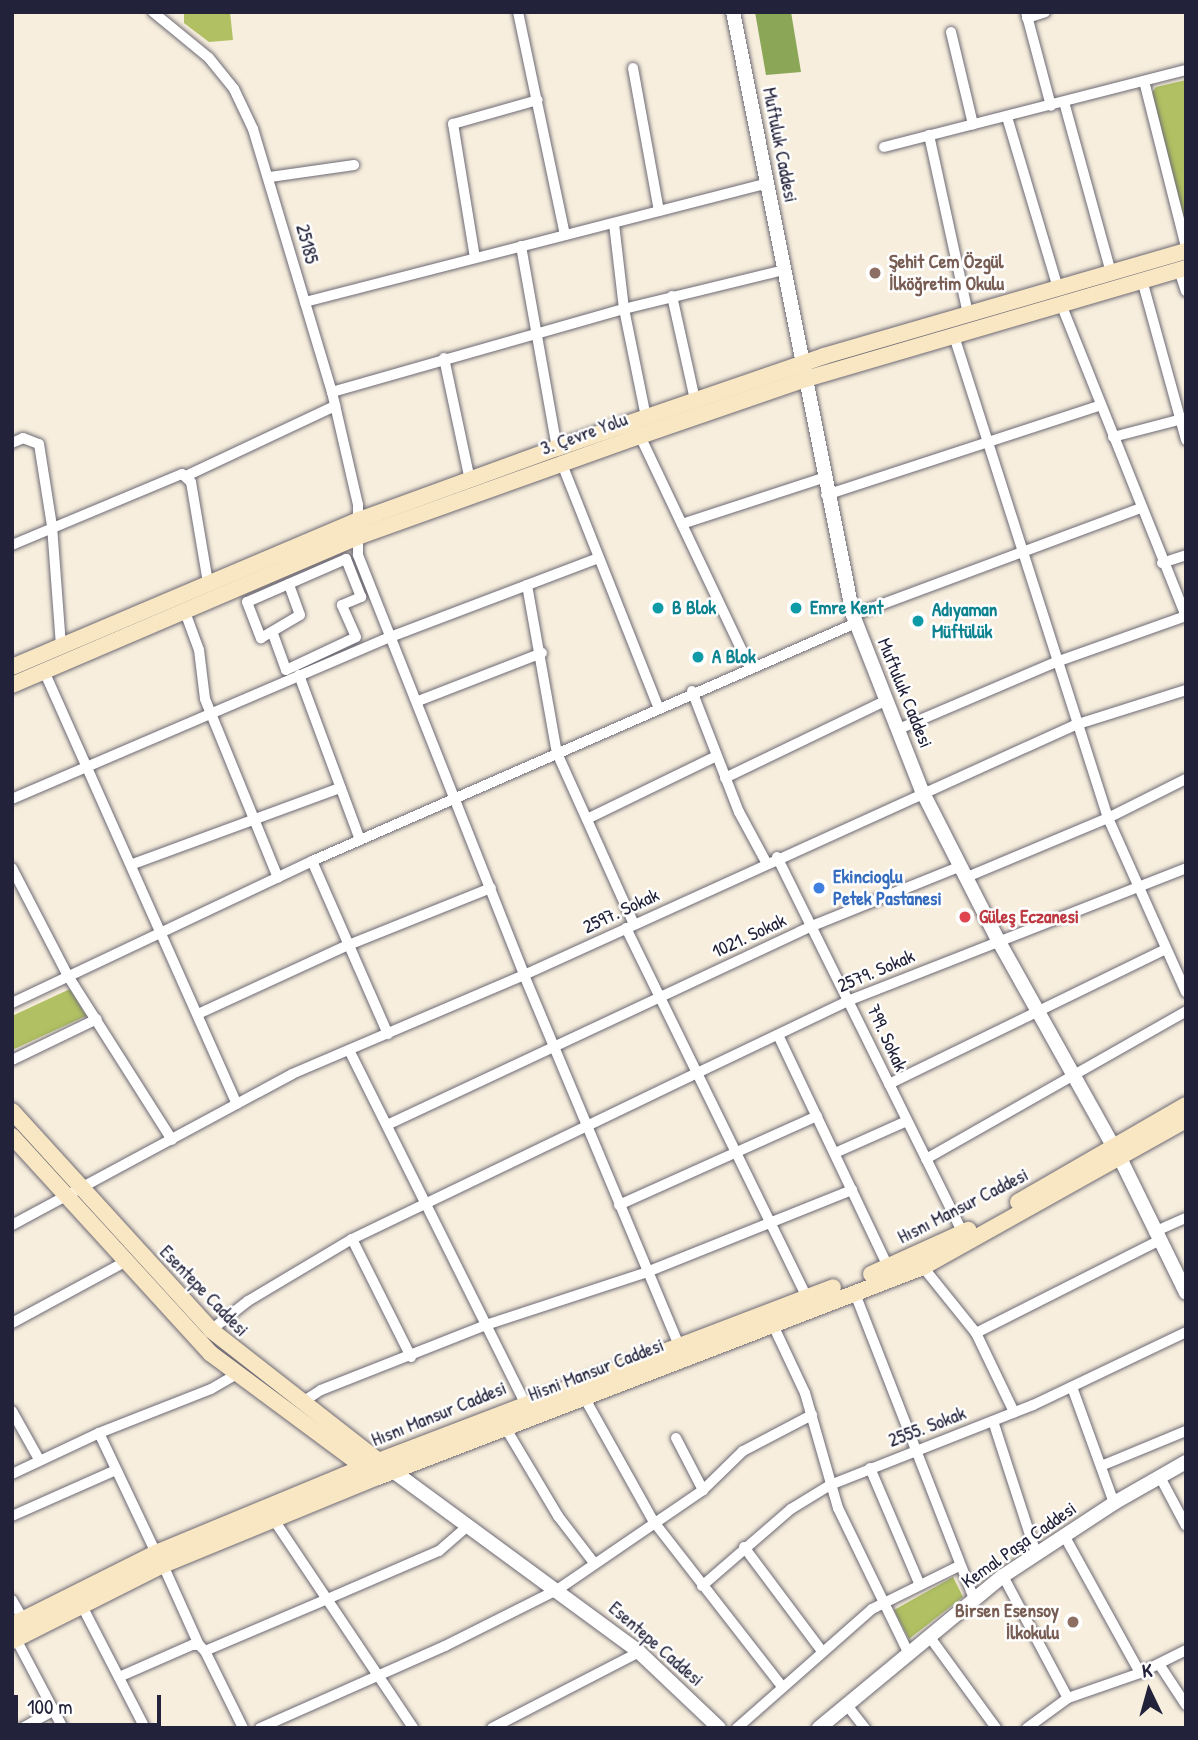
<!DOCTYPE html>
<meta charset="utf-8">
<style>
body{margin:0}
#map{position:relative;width:1198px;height:1740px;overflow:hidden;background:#f7eedd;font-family:"Patrick Hand",sans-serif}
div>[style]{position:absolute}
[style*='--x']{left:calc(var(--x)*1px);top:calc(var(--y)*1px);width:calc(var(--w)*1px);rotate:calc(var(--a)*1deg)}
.green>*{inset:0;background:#b0c062}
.forest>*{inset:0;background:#8ca658}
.roads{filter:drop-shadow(0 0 2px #6d6974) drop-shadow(0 0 2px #6d6974)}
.minor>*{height:10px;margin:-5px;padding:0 5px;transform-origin:5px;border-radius:5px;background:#fff}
.tertiary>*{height:14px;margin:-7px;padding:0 7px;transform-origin:7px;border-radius:7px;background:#fff}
.secondary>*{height:16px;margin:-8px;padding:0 8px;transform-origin:8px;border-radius:8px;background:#f9e7c3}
.dots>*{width:19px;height:19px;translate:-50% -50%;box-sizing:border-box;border:4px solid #fff;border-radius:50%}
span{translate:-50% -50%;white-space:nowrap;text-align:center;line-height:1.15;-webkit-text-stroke:5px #fff;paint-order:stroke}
.street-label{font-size:19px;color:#22223b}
.education-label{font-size:19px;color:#785e54;font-weight:700}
.left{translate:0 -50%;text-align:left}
.right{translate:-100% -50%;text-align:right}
.culture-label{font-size:19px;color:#0d838f;font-weight:700}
.shop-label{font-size:19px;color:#366cbe;font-weight:700}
.health-label{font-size:19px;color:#be3a42;font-weight:700}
.frame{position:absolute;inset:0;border:14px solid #22223b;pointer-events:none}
.north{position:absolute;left:1114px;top:1656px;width:70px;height:70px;-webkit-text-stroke:5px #fff;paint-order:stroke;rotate:355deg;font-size:19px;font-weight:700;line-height:28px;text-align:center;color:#22223b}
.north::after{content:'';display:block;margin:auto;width:24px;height:32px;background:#22223b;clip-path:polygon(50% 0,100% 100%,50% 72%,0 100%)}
.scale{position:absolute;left:14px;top:1695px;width:147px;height:32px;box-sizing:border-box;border:4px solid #22223b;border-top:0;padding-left:9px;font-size:21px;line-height:24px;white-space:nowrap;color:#22223b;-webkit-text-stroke:5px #fff;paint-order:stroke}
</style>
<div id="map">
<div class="green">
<div style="clip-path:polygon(184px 12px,230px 12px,233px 40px,209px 42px,184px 23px)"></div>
<div style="clip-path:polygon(1186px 80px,1186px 226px,1151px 94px,1156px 87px)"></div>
<div style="clip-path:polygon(70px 989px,86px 1016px,12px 1050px,12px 1016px)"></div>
<div style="clip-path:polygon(953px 1577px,963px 1597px,909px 1639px,894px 1610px)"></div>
</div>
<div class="forest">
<div style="clip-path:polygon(755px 12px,791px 12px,801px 72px,766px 75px)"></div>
</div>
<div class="roads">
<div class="minor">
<div style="--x:153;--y:12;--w:72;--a:39.4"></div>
<div style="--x:209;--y:58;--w:40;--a:51"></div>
<div style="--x:234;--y:89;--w:44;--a:64.6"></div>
<div style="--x:253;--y:129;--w:275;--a:73.3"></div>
<div style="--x:332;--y:392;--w:116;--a:77"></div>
<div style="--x:358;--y:505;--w:50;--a:90"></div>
<div style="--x:358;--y:555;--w:452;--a:68.4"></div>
<div style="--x:524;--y:975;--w:401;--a:67.3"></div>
<div style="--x:518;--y:12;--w:228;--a:78.1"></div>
<div style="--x:1026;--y:12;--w:97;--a:75.1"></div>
<div style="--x:1027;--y:18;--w:19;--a:-18"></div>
<div style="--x:951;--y:32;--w:95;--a:76.6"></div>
<div style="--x:633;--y:68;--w:145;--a:79.7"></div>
<div style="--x:1144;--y:81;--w:171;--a:75.8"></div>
<div style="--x:1064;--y:102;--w:177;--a:74.6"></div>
<div style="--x:1007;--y:117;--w:178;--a:73.4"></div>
<div style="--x:929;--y:135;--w:183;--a:77.7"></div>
<div style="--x:884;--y:147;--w:312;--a:-14.3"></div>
<div style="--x:270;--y:177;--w:85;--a:-8.1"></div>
<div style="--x:521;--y:246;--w:205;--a:79.9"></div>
<div style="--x:475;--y:258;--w:136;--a:-99.3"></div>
<div style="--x:453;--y:124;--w:88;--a:-15.8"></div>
<div style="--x:1179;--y:270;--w:22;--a:72"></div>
<div style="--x:1142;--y:280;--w:166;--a:74.6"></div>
<div style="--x:672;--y:296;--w:107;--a:77.5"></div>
<div style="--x:305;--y:302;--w:478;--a:-14.4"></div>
<div style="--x:1061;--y:304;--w:336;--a:68.2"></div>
<div style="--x:954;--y:336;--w:506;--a:72.28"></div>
<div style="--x:1108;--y:818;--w:191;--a:65.9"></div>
<div style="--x:444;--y:358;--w:125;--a:78"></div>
<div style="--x:332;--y:392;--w:304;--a:-15.9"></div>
<div style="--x:624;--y:309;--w:86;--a:-96.7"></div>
<div style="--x:646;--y:417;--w:110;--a:-101.5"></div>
<div style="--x:624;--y:309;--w:165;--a:-13.7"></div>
<div style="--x:640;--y:436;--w:257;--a:64.6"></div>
<div style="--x:1113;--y:437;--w:75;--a:-14.6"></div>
<div style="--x:12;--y:443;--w:12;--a:-24"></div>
<div style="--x:23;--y:438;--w:17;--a:21"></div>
<div style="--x:39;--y:444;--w:83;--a:81"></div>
<div style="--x:52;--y:526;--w:120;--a:85.7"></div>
<div style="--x:562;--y:464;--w:260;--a:68.4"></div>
<div style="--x:186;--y:476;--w:165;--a:-25.2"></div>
<div style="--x:826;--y:495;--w:289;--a:-18.1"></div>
<div style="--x:682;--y:524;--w:148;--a:-18.1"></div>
<div style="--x:12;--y:545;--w:184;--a:-22.7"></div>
<div style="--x:182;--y:474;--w:12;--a:42"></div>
<div style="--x:191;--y:482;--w:102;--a:80.4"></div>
<div style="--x:1162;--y:563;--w:25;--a:-18"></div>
<div style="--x:527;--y:585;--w:171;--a:79.9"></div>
<div style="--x:557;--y:753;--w:188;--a:65.8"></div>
<div style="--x:185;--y:612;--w:40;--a:69.8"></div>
<div style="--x:199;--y:650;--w:49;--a:83"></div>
<div style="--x:205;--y:699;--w:193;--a:67.8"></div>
<div style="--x:853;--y:615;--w:306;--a:-20.4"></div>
<div style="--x:273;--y:634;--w:38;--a:70"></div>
<div style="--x:286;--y:670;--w:77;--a:-25.2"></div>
<div style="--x:356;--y:637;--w:35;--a:-114"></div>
<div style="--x:342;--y:605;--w:21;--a:-23"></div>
<div style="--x:361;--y:597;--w:41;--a:-111.5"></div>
<div style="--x:346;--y:559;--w:108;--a:156.5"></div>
<div style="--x:247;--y:602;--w:39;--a:69"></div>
<div style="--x:261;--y:638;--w:45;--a:-30.5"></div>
<div style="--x:300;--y:615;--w:33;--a:-110"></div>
<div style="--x:44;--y:671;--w:474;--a:66"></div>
<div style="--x:299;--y:675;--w:176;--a:69.7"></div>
<div style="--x:692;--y:691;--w:130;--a:68.8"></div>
<div style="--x:739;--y:812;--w:57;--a:61.6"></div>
<div style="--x:418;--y:701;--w:133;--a:-21.2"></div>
<div style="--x:899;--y:729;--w:171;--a:-23.1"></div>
<div style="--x:1056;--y:662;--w:138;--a:-19.5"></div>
<div style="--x:725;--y:778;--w:178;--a:-25.7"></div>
<div style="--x:12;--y:799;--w:414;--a:-23.2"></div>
<div style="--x:393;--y:636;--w:219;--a:-20.8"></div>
<div style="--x:587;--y:819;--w:144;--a:-25.9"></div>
<div style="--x:777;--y:857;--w:420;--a:63.7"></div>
<div style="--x:312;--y:861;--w:189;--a:66.3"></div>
<div style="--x:133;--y:864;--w:221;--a:-20.2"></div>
<div style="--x:12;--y:868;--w:122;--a:62.6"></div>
<div style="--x:68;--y:976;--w:194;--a:57.6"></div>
<div style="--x:967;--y:877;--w:153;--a:-22.7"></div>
<div style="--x:1108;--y:818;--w:87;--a:-26.6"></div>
<div style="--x:626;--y:928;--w:411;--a:63.9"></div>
<div style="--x:12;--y:1003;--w:332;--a:-25.3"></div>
<div style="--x:312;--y:861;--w:594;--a:-23.63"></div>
<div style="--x:198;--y:1014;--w:163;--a:-24.7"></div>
<div style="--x:346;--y:946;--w:156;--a:-21.8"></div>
<div style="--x:778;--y:1035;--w:257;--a:64.6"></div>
<div style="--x:349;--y:1050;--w:394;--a:63.5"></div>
<div style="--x:12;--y:1060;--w:94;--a:-25.8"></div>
<div style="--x:889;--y:1084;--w:308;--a:-26"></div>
<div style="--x:387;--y:1125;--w:469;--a:-25.1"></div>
<div style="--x:812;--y:926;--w:161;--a:-21.9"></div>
<div style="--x:835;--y:1153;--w:79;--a:-24"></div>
<div style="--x:926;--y:1159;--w:299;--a:-29.6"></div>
<div style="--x:619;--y:1205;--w:217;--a:-24.2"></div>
<div style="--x:12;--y:1225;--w:318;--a:-28.3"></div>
<div style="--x:292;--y:1074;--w:252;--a:-23.1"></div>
<div style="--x:524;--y:975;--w:605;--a:-24.4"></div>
<div style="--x:1075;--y:725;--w:116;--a:-17.5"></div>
<div style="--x:1154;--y:1232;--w:35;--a:-24"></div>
<div style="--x:352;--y:1239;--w:132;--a:63.4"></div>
<div style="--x:923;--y:1267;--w:85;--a:51.2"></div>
<div style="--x:976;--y:1333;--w:88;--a:64.3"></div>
<div style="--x:854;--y:1291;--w:330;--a:68.7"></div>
<div style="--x:12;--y:1323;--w:128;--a:-28.4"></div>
<div style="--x:772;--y:1323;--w:77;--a:64.8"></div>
<div style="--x:805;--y:1393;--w:120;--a:74"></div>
<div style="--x:838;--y:1508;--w:160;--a:64.1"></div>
<div style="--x:211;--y:1330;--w:47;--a:-38.1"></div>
<div style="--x:248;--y:1301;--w:121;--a:-30.8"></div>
<div style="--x:352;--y:1239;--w:385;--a:-25.7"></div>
<div style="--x:699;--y:1072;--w:167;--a:-25.5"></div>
<div style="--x:850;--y:1000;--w:361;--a:-21.4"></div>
<div style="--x:976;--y:1333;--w:204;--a:-26.8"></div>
<div style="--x:1072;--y:1387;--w:123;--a:70.1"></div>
<div style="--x:584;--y:1397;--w:143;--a:60.8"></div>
<div style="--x:654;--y:1522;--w:207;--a:52.1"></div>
<div style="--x:301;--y:1403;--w:24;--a:-33"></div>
<div style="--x:321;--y:1390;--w:177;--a:-21.5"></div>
<div style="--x:486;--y:1325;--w:169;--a:-18.2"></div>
<div style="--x:647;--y:1272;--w:221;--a:-21.8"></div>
<div style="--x:12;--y:1411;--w:57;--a:60.8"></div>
<div style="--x:993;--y:1421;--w:139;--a:72"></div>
<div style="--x:505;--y:1427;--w:104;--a:59.2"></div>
<div style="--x:558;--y:1516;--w:59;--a:52.5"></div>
<div style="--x:99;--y:1433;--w:133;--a:64.6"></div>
<div style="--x:676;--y:1438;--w:59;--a:62.6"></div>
<div style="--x:1101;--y:1466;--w:92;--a:-22.4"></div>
<div style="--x:870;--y:1468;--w:125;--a:66.9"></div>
<div style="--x:12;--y:1474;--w:96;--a:-25.2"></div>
<div style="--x:99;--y:1433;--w:120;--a:-21.4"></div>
<div style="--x:211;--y:1389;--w:28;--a:-30"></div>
<div style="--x:1160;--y:1477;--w:55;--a:62"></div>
<div style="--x:12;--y:1516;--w:114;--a:-23.9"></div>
<div style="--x:274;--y:1520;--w:250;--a:56.2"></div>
<div style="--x:1065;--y:1537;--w:155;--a:61.1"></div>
<div style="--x:744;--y:1547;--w:129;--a:53.2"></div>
<div style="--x:163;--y:1565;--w:88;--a:65.8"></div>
<div style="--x:1003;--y:1576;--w:138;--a:62"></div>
<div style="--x:702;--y:1586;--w:118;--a:-40.9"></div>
<div style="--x:791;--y:1509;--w:46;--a:-31.6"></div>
<div style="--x:830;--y:1485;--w:218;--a:-21.5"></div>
<div style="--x:1033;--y:1405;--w:170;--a:-25.5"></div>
<div style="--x:12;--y:1600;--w:22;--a:60"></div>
<div style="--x:82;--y:1606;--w:137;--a:62.7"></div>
<div style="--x:929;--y:1636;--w:114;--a:53.9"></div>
<div style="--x:16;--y:1639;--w:101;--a:62.2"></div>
<div style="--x:205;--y:1651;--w:86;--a:63.7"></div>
<div style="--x:1159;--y:1664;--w:49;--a:56.6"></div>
<div style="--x:119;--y:1677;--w:80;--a:-23.7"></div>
<div style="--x:192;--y:1645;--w:7;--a:0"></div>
<div style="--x:199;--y:1645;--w:8;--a:45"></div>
<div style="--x:205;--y:1651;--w:130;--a:-23"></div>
<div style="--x:325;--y:1600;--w:124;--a:-23.3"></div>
<div style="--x:439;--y:1551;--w:38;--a:-41"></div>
<div style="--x:846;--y:1704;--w:31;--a:52"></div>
<div style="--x:22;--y:1728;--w:37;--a:-29"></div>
<div style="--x:260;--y:1728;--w:202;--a:-23.9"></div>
<div style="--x:445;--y:1646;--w:125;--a:-26.6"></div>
<div style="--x:557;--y:1590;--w:177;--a:-34.4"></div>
<div style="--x:703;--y:1490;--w:56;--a:-44.3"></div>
<div style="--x:743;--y:1451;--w:78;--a:-27.6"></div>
<div style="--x:492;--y:1728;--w:165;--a:-27.3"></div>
<div style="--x:737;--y:1728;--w:180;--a:-41.4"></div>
<div style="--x:872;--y:1609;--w:97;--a:-26.3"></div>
<div style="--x:1027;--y:1728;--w:51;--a:-36.2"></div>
<div style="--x:1068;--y:1698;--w:76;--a:-19.1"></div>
<div style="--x:1140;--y:1673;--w:51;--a:-26.6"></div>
</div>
<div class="tertiary">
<div style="--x:733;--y:12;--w:615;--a:78.74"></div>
<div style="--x:853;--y:615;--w:189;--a:68.6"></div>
<div style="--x:922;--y:791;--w:167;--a:63"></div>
<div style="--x:998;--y:940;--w:250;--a:60.8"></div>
<div style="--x:1120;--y:1158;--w:150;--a:63.9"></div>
<div style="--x:393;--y:1471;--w:305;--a:36.3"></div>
<div style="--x:639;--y:1652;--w:110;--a:43.5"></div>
<div style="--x:819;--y:1728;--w:239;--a:-39.6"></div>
<div style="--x:1003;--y:1576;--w:133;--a:-33.3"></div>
<div style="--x:1114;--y:1503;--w:83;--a:-29.7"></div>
</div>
<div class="secondary">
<div style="--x:12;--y:667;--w:377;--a:-23"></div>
<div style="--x:359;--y:520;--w:211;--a:-20"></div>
<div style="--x:557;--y:448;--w:282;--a:-19"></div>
<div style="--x:824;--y:356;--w:377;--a:-16.2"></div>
<div style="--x:12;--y:685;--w:379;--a:-23.2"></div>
<div style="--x:360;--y:536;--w:297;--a:-19.7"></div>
<div style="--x:640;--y:436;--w:176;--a:-19"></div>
<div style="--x:806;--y:379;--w:396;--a:-16.3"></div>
<div style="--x:12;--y:1111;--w:296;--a:47.7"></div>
<div style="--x:211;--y:1330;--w:221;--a:38"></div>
<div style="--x:12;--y:1136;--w:294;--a:47.6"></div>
<div style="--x:210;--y:1353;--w:194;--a:36.6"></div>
<div style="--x:1018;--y:1202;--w:194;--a:-30"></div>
<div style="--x:871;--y:1274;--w:107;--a:-24.4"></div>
<div style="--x:12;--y:1625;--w:161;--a:-26.6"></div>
<div style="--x:156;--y:1553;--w:240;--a:-22.5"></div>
<div style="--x:378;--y:1461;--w:487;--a:-20.9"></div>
<div style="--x:12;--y:1641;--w:169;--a:-26.7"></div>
<div style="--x:163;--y:1565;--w:232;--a:-22.3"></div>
<div style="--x:378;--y:1477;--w:584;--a:-21.07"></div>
<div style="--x:923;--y:1267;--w:301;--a:-29.2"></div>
</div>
</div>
<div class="dots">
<div style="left:875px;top:273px;background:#8d6e63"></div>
<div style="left:658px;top:608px;background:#0f9aa8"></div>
<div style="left:796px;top:608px;background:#0f9aa8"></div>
<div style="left:918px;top:621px;background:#0f9aa8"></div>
<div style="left:698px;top:657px;background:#0f9aa8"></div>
<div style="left:819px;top:888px;background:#3f7fe0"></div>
<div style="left:965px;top:917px;background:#e0444e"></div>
<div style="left:1073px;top:1622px;background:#8d6e63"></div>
</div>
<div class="street-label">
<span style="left:780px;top:145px;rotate:79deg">Muftuluk Caddesi</span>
<span style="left:307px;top:244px;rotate:75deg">25185</span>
<span style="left:584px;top:434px;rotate:-20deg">3. Çevre Yolu</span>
<span style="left:905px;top:693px;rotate:68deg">Muftuluk Caddesi</span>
<span style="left:621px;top:911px;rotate:-25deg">2597. Sokak</span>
<span style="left:749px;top:936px;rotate:-25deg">1021. Sokak</span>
<span style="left:876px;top:971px;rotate:-23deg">2579. Sokak</span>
<span style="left:887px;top:1038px;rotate:65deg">799. Sokak</span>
<span style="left:963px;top:1206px;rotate:-27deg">Hısnı Mansur Caddesi</span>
<span style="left:204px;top:1291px;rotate:46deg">Esentepe Caddesi</span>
<span style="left:596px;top:1370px;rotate:-21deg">Hisni Mansur Caddesi</span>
<span style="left:439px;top:1414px;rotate:-22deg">Hısnı Mansur Caddesi</span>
<span style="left:927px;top:1427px;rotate:-21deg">2555. Sokak</span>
<span style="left:1019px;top:1545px;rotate:-35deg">Kemal Paşa Caddesi</span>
<span style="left:656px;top:1644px;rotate:41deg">Esentepe Caddesi</span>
</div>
<div class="education-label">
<span class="left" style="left:889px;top:273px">Şehit Cem Özgül<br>İlköğretim Okulu</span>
<span class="right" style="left:1059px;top:1622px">Birsen Esensoy<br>İlkokulu</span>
</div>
<div class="culture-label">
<span class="left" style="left:672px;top:608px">B Blok</span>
<span class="left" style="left:810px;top:608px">Emre Kent</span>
<span class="left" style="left:932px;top:621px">Adıyaman<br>Müftülük</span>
<span class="left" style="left:712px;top:657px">A Blok</span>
</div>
<div class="shop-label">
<span class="left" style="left:833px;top:888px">Ekincioglu<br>Petek Pastanesi</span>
</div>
<div class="health-label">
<span class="left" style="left:979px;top:917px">Güleş Eczanesi</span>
</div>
<div class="frame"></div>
<div class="north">K</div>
<div class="scale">100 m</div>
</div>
